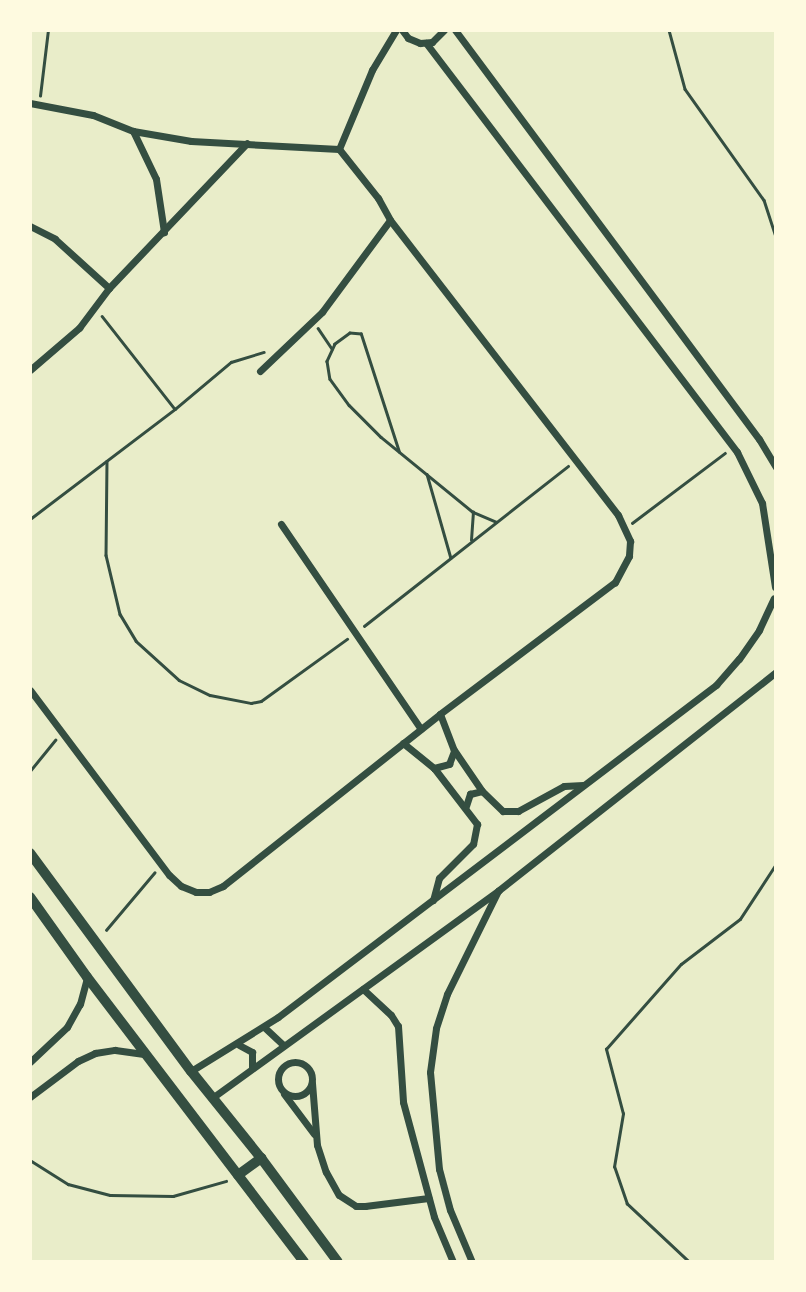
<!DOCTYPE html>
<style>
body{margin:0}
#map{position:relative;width:806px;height:1292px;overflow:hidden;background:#e9edc9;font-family:Cabin,sans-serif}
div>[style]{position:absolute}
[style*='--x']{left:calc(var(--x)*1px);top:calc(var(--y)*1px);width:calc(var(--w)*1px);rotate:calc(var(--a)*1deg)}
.path>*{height:2.5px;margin:-1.25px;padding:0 1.25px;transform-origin:1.25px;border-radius:1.25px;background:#344e41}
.minor>*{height:7px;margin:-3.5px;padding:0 3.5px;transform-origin:3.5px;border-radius:3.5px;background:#344e41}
.minor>.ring{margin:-3.5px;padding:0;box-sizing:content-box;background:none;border:7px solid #344e41;border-radius:50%}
.tertiary>*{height:10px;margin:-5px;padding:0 5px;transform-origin:5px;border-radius:5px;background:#344e41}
span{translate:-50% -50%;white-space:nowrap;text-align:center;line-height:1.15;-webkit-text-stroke:7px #fefae0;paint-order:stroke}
.frame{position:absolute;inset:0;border:32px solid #fefae0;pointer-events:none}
</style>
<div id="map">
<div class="path">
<div style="--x:669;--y:30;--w:61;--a:74.8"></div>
<div style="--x:685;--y:89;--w:136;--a:54.6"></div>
<div style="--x:764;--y:200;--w:39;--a:72"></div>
<div style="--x:40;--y:96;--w:66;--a:-83.1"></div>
<div style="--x:102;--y:316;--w:118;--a:51.9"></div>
<div style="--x:318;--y:328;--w:25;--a:56"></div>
<div style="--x:399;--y:452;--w:124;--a:-107.9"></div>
<div style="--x:361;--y:334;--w:11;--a:-175"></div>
<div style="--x:350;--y:333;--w:19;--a:144"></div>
<div style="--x:335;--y:344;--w:19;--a:115"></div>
<div style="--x:327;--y:361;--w:18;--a:81"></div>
<div style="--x:330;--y:379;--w:32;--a:54"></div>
<div style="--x:349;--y:405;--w:45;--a:45"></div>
<div style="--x:381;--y:437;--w:119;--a:39.2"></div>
<div style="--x:473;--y:512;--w:25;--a:23"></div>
<div style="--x:107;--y:461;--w:94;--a:90.6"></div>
<div style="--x:106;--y:555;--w:61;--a:76.7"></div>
<div style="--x:120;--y:614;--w:31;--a:59"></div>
<div style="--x:136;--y:641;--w:58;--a:42.2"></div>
<div style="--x:179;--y:680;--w:34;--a:26"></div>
<div style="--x:210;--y:695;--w:42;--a:11"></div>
<div style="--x:251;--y:703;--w:10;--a:-11"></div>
<div style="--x:261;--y:701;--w:106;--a:-35.8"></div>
<div style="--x:427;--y:474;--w:87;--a:74.1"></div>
<div style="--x:30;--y:519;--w:182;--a:-37.2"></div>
<div style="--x:175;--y:409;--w:73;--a:-40"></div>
<div style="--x:231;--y:362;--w:34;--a:-17"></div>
<div style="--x:632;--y:523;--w:116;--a:-37"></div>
<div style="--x:471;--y:540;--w:28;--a:-86"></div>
<div style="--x:364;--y:626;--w:259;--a:-38.1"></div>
<div style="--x:30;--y:771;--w:40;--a:-51"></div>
<div style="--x:106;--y:930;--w:75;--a:-49.9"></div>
<div style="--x:30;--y:1160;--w:45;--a:32.3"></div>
<div style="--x:68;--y:1184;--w:43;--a:14.7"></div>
<div style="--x:110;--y:1195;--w:63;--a:0.9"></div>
<div style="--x:173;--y:1196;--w:55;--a:-15.8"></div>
<div style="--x:689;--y:1262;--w:85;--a:-136.9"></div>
<div style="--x:627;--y:1204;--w:39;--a:-109"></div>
<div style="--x:614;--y:1167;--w:54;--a:-80.4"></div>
<div style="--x:623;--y:1114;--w:67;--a:-104.7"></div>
<div style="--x:606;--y:1049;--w:113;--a:-48.6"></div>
<div style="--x:681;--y:964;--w:74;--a:-37.3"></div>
<div style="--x:740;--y:919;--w:66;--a:-56.8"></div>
</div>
<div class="minor">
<div style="--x:402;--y:30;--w:10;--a:53"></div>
<div style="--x:408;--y:38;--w:13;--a:23"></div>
<div style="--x:420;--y:43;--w:12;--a:-5"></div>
<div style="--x:432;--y:42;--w:17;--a:-45"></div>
<div style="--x:455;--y:30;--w:510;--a:53.38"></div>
<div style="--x:759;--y:439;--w:33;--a:59"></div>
<div style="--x:426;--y:43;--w:514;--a:52.75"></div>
<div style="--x:737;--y:452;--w:57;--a:63.9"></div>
<div style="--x:762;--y:503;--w:85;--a:81.2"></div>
<div style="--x:30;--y:103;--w:64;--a:10.8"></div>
<div style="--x:93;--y:115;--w:43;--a:21.8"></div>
<div style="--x:133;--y:131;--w:59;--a:9.8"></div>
<div style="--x:191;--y:141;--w:148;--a:3.1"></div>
<div style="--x:339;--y:149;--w:63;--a:51.5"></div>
<div style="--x:378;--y:198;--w:25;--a:61"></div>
<div style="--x:390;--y:220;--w:373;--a:52.3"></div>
<div style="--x:618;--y:515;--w:29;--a:65"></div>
<div style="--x:630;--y:541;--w:15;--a:94"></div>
<div style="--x:629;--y:556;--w:30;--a:118"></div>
<div style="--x:615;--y:582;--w:219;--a:143"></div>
<div style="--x:440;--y:714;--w:277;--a:141.6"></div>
<div style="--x:223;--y:886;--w:15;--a:157"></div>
<div style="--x:209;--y:892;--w:13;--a:180"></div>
<div style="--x:196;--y:892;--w:16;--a:-158"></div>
<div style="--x:181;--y:886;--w:16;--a:-137"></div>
<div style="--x:169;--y:875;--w:231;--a:-126.9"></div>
<div style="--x:133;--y:131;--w:53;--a:64.4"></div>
<div style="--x:156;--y:179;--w:54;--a:81.4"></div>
<div style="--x:339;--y:149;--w:86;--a:-67.3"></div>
<div style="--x:372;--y:70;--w:47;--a:-59"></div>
<div style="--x:30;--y:226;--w:28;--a:27"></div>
<div style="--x:55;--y:239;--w:73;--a:42.2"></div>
<div style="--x:30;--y:370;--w:65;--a:-40.6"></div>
<div style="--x:79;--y:328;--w:50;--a:-53.1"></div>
<div style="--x:109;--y:288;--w:200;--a:-46.4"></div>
<div style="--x:260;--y:371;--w:86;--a:-43.6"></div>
<div style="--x:322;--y:312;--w:114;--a:-53.5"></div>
<div style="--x:281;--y:524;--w:248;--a:55.7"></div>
<div style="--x:440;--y:714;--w:39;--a:69"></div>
<div style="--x:454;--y:750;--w:50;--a:55.7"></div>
<div style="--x:482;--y:791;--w:29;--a:44"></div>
<div style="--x:503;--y:811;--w:15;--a:0"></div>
<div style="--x:518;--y:811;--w:52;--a:-28.5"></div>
<div style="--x:564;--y:786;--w:19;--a:-3"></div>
<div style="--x:403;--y:743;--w:40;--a:39"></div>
<div style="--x:434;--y:768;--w:71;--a:52.5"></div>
<div style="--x:477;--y:824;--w:20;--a:101"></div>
<div style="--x:473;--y:844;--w:48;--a:135"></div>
<div style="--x:439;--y:878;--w:23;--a:105"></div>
<div style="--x:434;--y:768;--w:16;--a:-15"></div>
<div style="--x:449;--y:764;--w:14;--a:-69"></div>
<div style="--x:466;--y:806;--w:13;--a:-72"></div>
<div style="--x:470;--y:794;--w:12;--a:-14"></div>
<div style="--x:363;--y:989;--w:38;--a:43"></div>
<div style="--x:391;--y:1015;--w:13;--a:58"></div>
<div style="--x:398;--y:1026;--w:76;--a:86.2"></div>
<div style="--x:403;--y:1102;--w:119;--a:74.9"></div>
<div style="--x:434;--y:1217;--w:49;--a:67.1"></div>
<div style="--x:264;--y:1027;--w:26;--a:43"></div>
<div style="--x:239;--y:1045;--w:15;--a:28"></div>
<div style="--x:252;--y:1052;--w:15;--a:90"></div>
<div class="ring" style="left:278px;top:1062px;width:27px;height:27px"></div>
<div style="--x:30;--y:1062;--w:51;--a:-43.4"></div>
<div style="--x:67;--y:1027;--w:26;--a:-61"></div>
<div style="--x:80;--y:1004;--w:28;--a:-75"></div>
<div style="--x:191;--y:1071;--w:102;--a:-31.8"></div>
<div style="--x:278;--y:1017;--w:550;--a:-37.16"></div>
<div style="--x:716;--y:685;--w:35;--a:-49"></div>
<div style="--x:739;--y:659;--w:35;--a:-55"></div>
<div style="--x:759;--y:630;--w:35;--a:-65"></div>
<div style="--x:312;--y:1083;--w:62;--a:85.4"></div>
<div style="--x:317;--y:1145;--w:28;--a:72"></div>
<div style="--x:326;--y:1172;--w:26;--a:61"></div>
<div style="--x:339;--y:1195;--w:20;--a:33"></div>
<div style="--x:356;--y:1206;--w:9;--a:0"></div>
<div style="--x:365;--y:1206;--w:64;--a:-7.2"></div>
<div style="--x:284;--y:1094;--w:50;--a:53.1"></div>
<div style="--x:30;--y:1097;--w:60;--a:-36.9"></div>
<div style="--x:78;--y:1061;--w:19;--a:-25"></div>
<div style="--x:95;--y:1053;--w:20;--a:-9"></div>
<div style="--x:115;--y:1050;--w:29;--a:8"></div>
<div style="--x:212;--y:1098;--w:354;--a:-35.9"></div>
<div style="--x:499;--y:890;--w:352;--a:-38.2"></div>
<div style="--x:472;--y:1262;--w:56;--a:-112.9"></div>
<div style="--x:450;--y:1210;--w:42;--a:-105"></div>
<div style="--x:439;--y:1169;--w:97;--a:-95.3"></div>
<div style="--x:430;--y:1072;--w:44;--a:-82.2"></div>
<div style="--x:436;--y:1028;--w:36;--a:-72"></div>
<div style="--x:447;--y:994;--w:115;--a:-63.7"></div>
</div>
<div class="tertiary">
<div style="--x:30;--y:853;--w:271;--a:53.6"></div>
<div style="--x:191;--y:1071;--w:112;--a:51.2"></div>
<div style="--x:261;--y:1158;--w:129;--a:53.5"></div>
<div style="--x:30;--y:897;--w:98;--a:54.5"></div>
<div style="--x:87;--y:977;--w:358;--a:52.7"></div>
<div style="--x:238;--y:1175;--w:29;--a:-36"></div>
</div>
<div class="frame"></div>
</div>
